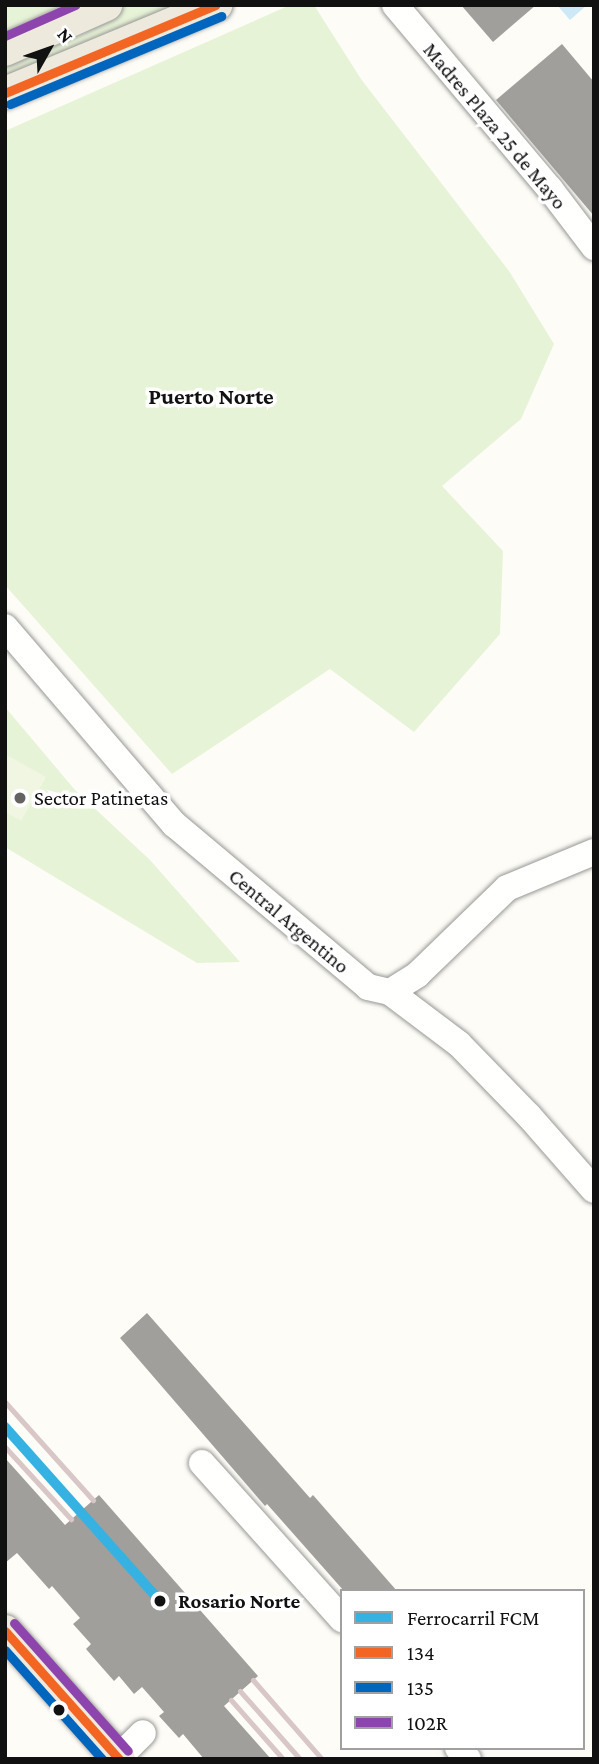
<!DOCTYPE html>
<style>
body{margin:0}
#map{position:relative;width:599px;height:1764px;overflow:hidden;background:#fdfcf7;font-family:"Crimson Pro",serif}
div>[style]{position:absolute}
[style*='--x']{left:calc(var(--x)*1px);top:calc(var(--y)*1px);width:calc(var(--w)*1px);rotate:calc(var(--a)*1deg)}
.green>*{inset:0;background:#e7f3d7}
.pitch>*{inset:0;background:#f0f6e1}
.water>*{inset:0;background:#cde8f7}
.building>*{inset:0;background:#a19f9c}
.roads{filter:drop-shadow(0 0 2px #979795) drop-shadow(0 0 2px #979795)}
.minor>*{height:26px;margin:-13px;padding:0 13px;transform-origin:13px;border-radius:13px;background:#fffffe}
.major>*{height:32px;margin:-16px;padding:0 16px;transform-origin:16px;border-radius:16px;background:#ede9dc}
.rail>*{height:5px;margin:-2.5px;padding:0 2.5px;transform-origin:2.5px;border-radius:2.5px;background:#d9c6c7}
.bus-1>*{height:9px;margin:-4.5px;padding:0 4.5px;transform-origin:4.5px;border-radius:4.5px;background:#f26522}
.bus-2>*{height:9px;margin:-4.5px;padding:0 4.5px;transform-origin:4.5px;border-radius:4.5px;background:#0065bd}
.bus-3>*{height:9px;margin:-4.5px;padding:0 4.5px;transform-origin:4.5px;border-radius:4.5px;background:#8e44ad}
.rail-1>*{height:10px;margin:-5px;padding:0 5px;transform-origin:5px;border-radius:5px;background:#35b2e2}
.dots>*{width:19px;height:19px;translate:-50% -50%;box-sizing:border-box;border:4px solid #fff;border-radius:50%}
span{translate:-50% -50%;white-space:nowrap;text-align:center;line-height:1.15;-webkit-text-stroke:7px #fff;paint-order:stroke}
.street-label{font-size:21px;color:#111}
.poi-label{font-size:21px;color:#111}
.left{translate:0 -50%;text-align:left}
.stop-label{font-size:21px;color:#111;font-weight:700}
.neighbourhood-label{font-size:23px;color:#111;font-weight:700}
.frame{position:absolute;inset:0;border:7px solid #111;pointer-events:none}
.legend{position:absolute;left:340px;top:1589px;width:245px;height:161px;box-sizing:border-box;background:#fff;border:2px solid #a0a0a0;margin:0;padding:9px 12px;list-style:none;font-size:21px;color:#111}
.legend li{display:flex;align-items:center;gap:14px;height:35px}
.legend b{width:35px;border:2px solid #a0a0a0}
.north{position:absolute;left:14px;top:14px;width:70px;height:70px;-webkit-text-stroke:5px #fff;paint-order:stroke;rotate:50deg;font-size:19px;font-weight:700;line-height:28px;text-align:center;color:#111}
.north::after{content:'';display:block;margin:auto;width:24px;height:32px;background:#111;clip-path:polygon(50% 0,100% 100%,50% 72%,0 100%)}
</style>
<div id="map">
<div class="green">
<div style="clip-path:polygon(5px 5px,63px 5px,5px 33px)"></div>
<div style="clip-path:polygon(128px 5px,190px 5px,5px 81px,5px 67px,84px 34px)"></div>
<div style="clip-path:polygon(314px 5px,361px 79px,509px 271px,554px 344px,521px 419px,442px 486px,503px 551px,500px 634px,414px 732px,330px 669px,172px 774px,5px 585px,5px 131px,288px 6px)"></div>
<div style="clip-path:polygon(5px 707px,75px 790px,150px 860px,240px 962px,197px 963px,5px 847px)"></div>
</div>
<div class="pitch">
<div style="clip-path:polygon(5px 754px,46px 777px,21px 821px,5px 812px)"></div>
</div>
<div class="water">
<div style="clip-path:polygon(557px 5px,587px 5px,570px 20px)"></div>
</div>
<div class="building">
<div style="clip-path:polygon(461px 5px,536px 5px,493px 42px)"></div>
<div style="clip-path:polygon(562px 44px,594px 82px,594px 216px,496px 100px)"></div>
<div style="clip-path:polygon(147px 1313px,310px 1498px,313px 1495px,397px 1591px,344px 1591px,267px 1504px,265px 1506px,120px 1338px)"></div>
<div style="clip-path:polygon(5px 1458px,65px 1525px,99px 1495px,258px 1676px,224px 1706px,271px 1759px,204px 1759px,183px 1734px,179px 1738px,159px 1716px,164px 1712px,142px 1687px,134px 1694px,119px 1676px,114px 1681px,99px 1664px,86px 1649px,91px 1644px,73px 1624px,80px 1618px,52px 1586px,49px 1589px,17px 1553px,5px 1563px)"></div>
</div>
<div class="roads">
<div class="minor">
<div style="--x:395;--y:5;--w:241;--a:49.9"></div>
<div style="--x:550;--y:189;--w:73;--a:52.8"></div>
<div style="--x:5;--y:627;--w:260;--a:49.4"></div>
<div style="--x:174;--y:824;--w:253;--a:40"></div>
<div style="--x:368;--y:987;--w:23;--a:13"></div>
<div style="--x:390;--y:992;--w:86;--a:37"></div>
<div style="--x:459;--y:1044;--w:100;--a:45.8"></div>
<div style="--x:529;--y:1116;--w:98;--a:48.7"></div>
<div style="--x:390;--y:992;--w:32;--a:-32"></div>
<div style="--x:417;--y:975;--w:125;--a:-44"></div>
<div style="--x:507;--y:888;--w:94;--a:-22.5"></div>
<div style="--x:202;--y:1463;--w:210;--a:48.1"></div>
<div style="--x:458;--y:1748;--w:15;--a:48"></div>
<div style="--x:118;--y:1758;--w:35;--a:-45"></div>
</div>
<div class="major">
<div style="--x:5;--y:50;--w:111;--a:-24"></div>
<div style="--x:5;--y:93;--w:229;--a:-22.6"></div>
<div style="--x:5;--y:1631;--w:171;--a:48.3"></div>
</div>
</div>
<div class="rail">
<div style="--x:5;--y:1402;--w:132;--a:48.1"></div>
<div style="--x:5;--y:1447;--w:98;--a:47.5"></div>
<div style="--x:253;--y:1680;--w:105;--a:48.9"></div>
<div style="--x:240;--y:1691;--w:91;--a:48.6"></div>
<div style="--x:231;--y:1700;--w:79;--a:48.6"></div>
</div>
<div class="bus-1">
<div style="--x:5;--y:93;--w:228;--a:-22.7"></div>
<div style="--x:5;--y:1631;--w:171;--a:48.3"></div>
</div>
<div class="bus-2">
<div style="--x:10;--y:104;--w:229;--a:-22.6"></div>
<div style="--x:5;--y:1650;--w:146;--a:48.3"></div>
</div>
<div class="bus-3">
<div style="--x:5;--y:36;--w:77;--a:-23.9"></div>
<div style="--x:14;--y:1623;--w:171;--a:48.3"></div>
</div>
<div class="rail-1">
<div style="--x:5;--y:1427;--w:233;--a:48.3"></div>
</div>
<div class="dots">
<div style="left:20px;top:798px;background:#646362"></div>
<div style="left:160px;top:1601px;background:#111"></div>
<div style="left:59px;top:1710px;background:#111"></div>
</div>
<div class="street-label">
<span style="left:495px;top:126px;rotate:50deg">Madres Plaza 25 de Mayo</span>
<span style="left:289px;top:921px;rotate:40deg">Central Argentino</span>
</div>
<div class="poi-label">
<span class="left" style="left:34px;top:798px">Sector Patinetas</span>
</div>
<div class="stop-label">
<span class="left" style="left:178px;top:1601px">Rosario Norte</span>
</div>
<div class="neighbourhood-label">
<span style="left:211px;top:396px">Puerto Norte</span>
</div>
<div class="frame"></div>
<ul class="legend">
<li><b style="height:9px;background:#35b2e2"></b>Ferrocarril FCM</li>
<li><b style="height:9px;background:#f26522"></b>134</li>
<li><b style="height:9px;background:#0065bd"></b>135</li>
<li><b style="height:9px;background:#8e44ad"></b>102R</li>
</ul>
<div class="north">N</div>
</div>
